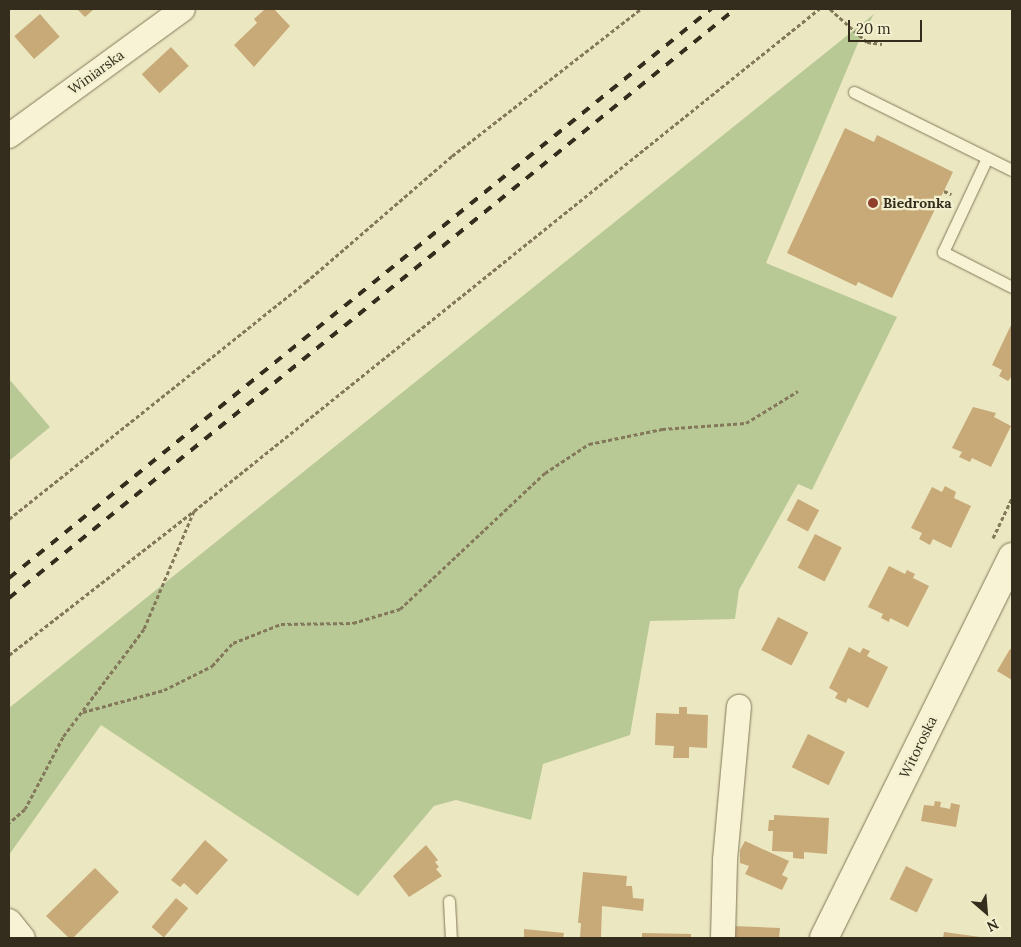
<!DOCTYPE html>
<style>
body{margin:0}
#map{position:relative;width:1021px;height:947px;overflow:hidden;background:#ebe7c1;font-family:Lora,serif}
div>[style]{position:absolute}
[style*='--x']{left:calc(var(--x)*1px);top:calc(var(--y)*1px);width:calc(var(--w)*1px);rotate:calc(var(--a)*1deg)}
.green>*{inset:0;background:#b9c996}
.building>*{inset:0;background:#c8a978;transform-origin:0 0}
.path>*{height:3px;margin-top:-1.5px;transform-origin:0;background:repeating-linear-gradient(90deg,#84785a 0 4px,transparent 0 6.5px)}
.roads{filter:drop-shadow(0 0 1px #84785a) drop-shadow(0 0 1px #84785a)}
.lane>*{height:11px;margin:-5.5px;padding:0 5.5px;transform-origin:5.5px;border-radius:5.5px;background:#f7f3d4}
.street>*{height:24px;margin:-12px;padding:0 12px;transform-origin:12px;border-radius:12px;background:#f7f3d4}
.secondary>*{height:28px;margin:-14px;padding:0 14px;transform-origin:14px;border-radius:14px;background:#f7f3d4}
.rail>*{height:4px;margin-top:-2px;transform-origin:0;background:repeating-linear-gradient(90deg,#342d1d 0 9px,transparent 0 18px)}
.dots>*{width:14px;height:14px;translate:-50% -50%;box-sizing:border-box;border:2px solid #f3f0d0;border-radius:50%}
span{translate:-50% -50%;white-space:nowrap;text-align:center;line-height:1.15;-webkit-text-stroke:4.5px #f3f0d0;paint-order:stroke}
.street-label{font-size:14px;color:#342d1d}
.poi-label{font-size:14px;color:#342d1d;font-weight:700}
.left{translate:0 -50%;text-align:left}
.frame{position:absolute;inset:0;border:10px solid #342d1d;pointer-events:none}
.north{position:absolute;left:961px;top:887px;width:50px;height:50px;-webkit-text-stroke:4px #f3f0d0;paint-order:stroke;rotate:153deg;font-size:14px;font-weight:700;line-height:20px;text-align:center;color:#342d1d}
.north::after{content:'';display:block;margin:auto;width:18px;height:22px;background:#342d1d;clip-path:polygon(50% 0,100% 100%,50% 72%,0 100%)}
.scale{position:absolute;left:848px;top:20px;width:74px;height:22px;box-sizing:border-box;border:2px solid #342d1d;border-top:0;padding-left:6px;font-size:15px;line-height:18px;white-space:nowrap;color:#342d1d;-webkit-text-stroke:4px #f3f0d0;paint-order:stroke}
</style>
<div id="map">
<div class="green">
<div style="clip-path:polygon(874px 14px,858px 43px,766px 263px,897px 317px,812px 490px,798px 484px,739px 590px,735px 619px,650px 621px,630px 735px,543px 764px,531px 820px,456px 800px,434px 806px,358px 896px,101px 725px,9px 855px,9px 708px)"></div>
<div style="clip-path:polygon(9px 379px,50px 427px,9px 461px)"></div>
</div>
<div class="building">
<div style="clip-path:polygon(77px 9px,94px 9px,85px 17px)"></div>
<div style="clip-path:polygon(265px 9px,274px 9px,290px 26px,254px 67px,234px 45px,257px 23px,254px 19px)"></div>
<div style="left:40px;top:14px;width:30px;height:34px;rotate:49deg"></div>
<div style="left:171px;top:47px;width:26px;height:40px;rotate:47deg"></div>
<div style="clip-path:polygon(845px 128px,874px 142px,877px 135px,953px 172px,892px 298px,858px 282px,856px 286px,787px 253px)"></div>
<div style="clip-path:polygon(1012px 323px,1012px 376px,1008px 381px,999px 376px,1002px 370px,992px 365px)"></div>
<div style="clip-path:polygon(973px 407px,996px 413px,994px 417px,1011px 426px,991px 467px,972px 458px,970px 462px,959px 457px,962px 452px,952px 448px)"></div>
<div style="clip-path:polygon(945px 486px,956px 492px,954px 498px,971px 506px,951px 548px,933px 539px,930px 545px,919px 539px,922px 533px,911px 528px,932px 487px,942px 492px)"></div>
<div style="left:798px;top:499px;width:24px;height:24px;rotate:28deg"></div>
<div style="left:815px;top:534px;width:30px;height:38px;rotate:27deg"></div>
<div style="clip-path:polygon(889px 566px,905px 574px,907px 570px,915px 574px,913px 578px,929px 586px,908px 627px,890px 618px,889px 622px,881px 618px,883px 614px,868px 607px)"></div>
<div style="left:778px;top:617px;width:34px;height:37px;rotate:27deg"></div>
<div style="clip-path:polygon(849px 647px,860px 653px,863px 648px,870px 651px,867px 656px,888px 667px,868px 708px,848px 698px,846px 703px,835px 698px,838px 693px,829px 688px)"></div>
<div style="clip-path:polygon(1010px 649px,1012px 650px,1012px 680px,997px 671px)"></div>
<div style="clip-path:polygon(679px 707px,687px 707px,687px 714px,708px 715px,707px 748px,689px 747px,689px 758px,673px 758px,674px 746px,655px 745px,656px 713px,679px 714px)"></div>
<div style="left:808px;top:734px;width:41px;height:37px;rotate:26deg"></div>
<div style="clip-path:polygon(935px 801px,941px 802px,940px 807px,950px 809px,951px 803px,960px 805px,956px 827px,921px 821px,924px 805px,934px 806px)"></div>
<div style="clip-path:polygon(774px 815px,829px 818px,827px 854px,804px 852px,804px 859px,793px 858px,793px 852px,772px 851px,773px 831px,768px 831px,769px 820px,774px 820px)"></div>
<div style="clip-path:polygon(205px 840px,228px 860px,197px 895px,184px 883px,180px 887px,171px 880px)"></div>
<div style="clip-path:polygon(745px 841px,789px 861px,782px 875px,788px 878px,782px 890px,745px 874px,749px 866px,740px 863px,740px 850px)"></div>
<div style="clip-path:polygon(426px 845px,438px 860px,435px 862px,439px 867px,436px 869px,442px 876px,409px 897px,393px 876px)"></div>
<div style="left:906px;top:866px;width:30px;height:37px;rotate:26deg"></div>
<div style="clip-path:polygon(95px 868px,119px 892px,73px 938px,69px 938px,46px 916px)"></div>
<div style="clip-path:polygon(583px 872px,627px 876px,626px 886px,632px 886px,633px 898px,644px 899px,643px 911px,602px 906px,601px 938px,580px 938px,581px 923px,578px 923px)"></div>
<div style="left:176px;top:898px;width:16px;height:38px;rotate:40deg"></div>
<div style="clip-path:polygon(733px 926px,780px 928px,779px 938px,732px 938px)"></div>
<div style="clip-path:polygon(524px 929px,564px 933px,563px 938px,524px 938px)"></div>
<div style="clip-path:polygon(944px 932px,980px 937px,980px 938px,943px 938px)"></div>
<div style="clip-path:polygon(642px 933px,691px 934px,691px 938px,642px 938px)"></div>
</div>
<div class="path">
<div style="--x:830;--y:9;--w:50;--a:41.7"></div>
<div style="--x:867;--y:42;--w:15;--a:8"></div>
<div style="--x:944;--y:191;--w:8;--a:23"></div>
<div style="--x:194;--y:511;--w:802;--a:-38.77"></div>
<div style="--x:9;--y:519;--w:380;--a:-38.6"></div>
<div style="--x:306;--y:282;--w:193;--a:-40.8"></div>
<div style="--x:452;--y:156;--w:239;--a:-37.9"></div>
<div style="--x:993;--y:538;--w:44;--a:-64.6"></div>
<div style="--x:9;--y:655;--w:234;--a:-37.9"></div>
<div style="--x:194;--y:511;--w:128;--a:113"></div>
<div style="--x:144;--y:629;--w:135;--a:126.9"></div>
<div style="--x:63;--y:737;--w:81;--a:117.8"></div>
<div style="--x:25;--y:809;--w:21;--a:139"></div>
<div style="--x:83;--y:712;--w:84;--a:-15.2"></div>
<div style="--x:164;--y:690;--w:54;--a:-26.6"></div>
<div style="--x:212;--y:666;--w:31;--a:-48"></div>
<div style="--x:233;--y:643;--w:52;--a:-21.6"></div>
<div style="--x:281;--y:624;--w:72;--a:-0.8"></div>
<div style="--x:353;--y:623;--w:49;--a:-16.6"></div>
<div style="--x:400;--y:609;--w:199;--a:-43.2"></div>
<div style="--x:545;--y:473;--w:53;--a:-33.4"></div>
<div style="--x:589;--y:444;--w:75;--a:-11.6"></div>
<div style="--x:662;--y:429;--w:84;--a:-4.1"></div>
<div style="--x:746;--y:423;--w:61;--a:-31.6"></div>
</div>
<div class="roads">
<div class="lane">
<div style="--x:854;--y:92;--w:176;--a:26.3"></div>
<div style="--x:987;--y:158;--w:104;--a:115.1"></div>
<div style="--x:943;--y:252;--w:77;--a:26.9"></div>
<div style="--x:449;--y:901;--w:37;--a:87"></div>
</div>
<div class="street">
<div style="--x:9;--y:136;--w:215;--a:-36.1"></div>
<div style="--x:9;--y:921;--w:22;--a:51"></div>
<div style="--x:723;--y:938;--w:78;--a:-88.5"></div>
<div style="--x:725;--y:860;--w:154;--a:-84.8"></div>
</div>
<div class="secondary">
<div style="--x:824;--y:938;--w:425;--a:-63.7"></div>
</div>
</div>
<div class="rail">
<div style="--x:9;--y:578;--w:904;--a:-39.03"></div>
<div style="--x:9;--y:598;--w:935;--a:-39.05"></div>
</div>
<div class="dots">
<div style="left:873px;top:203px;background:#903f2d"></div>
</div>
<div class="street-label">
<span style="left:96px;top:72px;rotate:-36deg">Winiarska</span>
<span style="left:918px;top:747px;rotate:-64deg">Witoroska</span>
</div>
<div class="poi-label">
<span class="left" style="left:883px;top:203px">Biedronka</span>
</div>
<div class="frame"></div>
<div class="north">N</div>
<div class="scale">20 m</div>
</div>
